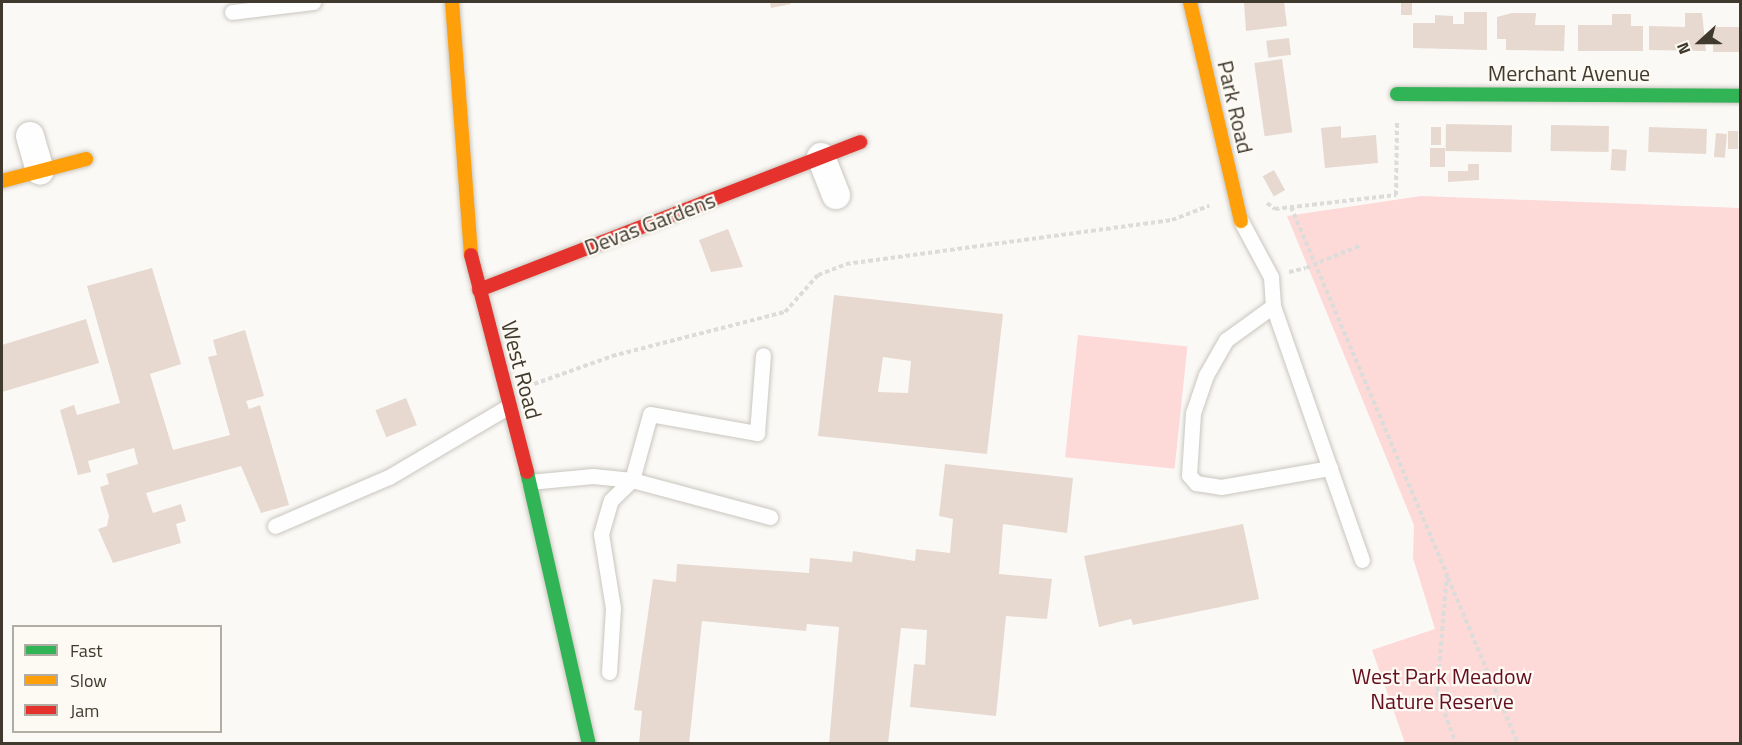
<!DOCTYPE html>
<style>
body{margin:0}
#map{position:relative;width:1742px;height:745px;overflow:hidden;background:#fbf9f6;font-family:"Titillium Web",sans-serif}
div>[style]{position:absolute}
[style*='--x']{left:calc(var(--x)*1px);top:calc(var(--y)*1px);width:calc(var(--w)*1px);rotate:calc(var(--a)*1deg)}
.green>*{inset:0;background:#fdd9d8;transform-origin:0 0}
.building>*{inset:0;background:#e7d9d0;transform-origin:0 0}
.path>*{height:4px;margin-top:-2px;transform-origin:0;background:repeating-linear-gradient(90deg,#dcdcdb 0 4.5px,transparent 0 7.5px)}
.roads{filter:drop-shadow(0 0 2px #c9c6bf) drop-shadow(0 0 2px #c9c6bf)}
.lane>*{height:15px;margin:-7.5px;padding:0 7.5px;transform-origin:7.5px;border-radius:7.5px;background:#fefefe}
.street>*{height:28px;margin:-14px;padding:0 14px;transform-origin:14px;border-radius:14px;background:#fefefe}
.fast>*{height:14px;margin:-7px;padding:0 7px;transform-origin:7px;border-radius:7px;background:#30b455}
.slow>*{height:14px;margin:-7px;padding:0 7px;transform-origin:7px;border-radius:7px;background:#ff9f0a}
.jam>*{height:14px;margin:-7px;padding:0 7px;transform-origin:7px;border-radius:7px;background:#e5322d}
.path-bridge>*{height:4px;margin-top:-2px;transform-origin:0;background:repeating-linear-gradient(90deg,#dcdcdb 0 4.5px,transparent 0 7.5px)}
span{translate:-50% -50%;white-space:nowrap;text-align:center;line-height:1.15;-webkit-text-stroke:4.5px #fdfaf4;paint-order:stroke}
.street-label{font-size:22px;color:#403a2e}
.park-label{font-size:22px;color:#640d1f}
.frame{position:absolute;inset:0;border:3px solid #403a2e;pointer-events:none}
.legend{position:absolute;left:12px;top:625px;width:210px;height:108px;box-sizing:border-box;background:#fdfaf4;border:2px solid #b1ada5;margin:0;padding:8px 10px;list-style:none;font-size:18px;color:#403a2e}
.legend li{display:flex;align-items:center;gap:12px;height:30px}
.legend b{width:30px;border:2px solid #b1ada5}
.north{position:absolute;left:1670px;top:12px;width:60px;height:60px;-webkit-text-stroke:4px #fdfaf4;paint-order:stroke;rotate:249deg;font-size:16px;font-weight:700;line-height:24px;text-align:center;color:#403a2e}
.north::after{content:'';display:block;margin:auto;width:21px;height:27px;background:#403a2e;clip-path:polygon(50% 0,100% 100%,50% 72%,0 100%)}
</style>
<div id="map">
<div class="green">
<div style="clip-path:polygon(1421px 196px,1740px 208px,1740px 743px,1405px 743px,1372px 650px,1435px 629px,1413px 558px,1414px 525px,1287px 216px)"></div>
<div style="left:1078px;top:335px;width:110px;height:123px;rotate:6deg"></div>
</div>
<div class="building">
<div style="clip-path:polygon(770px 2px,790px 2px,791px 4px,771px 8px)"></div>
<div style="clip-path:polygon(1284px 2px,1287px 26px,1246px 31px,1244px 3px)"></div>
<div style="left:1401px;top:2px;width:11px;height:13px"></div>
<div style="clip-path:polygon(1464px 12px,1487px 12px,1487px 50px,1413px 48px,1413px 23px,1435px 23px,1435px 15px,1453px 16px,1453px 24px,1464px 24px)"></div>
<div style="clip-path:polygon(1512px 13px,1536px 13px,1535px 25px,1565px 25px,1564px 51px,1506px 50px,1506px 39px,1497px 39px,1497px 17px)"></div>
<div style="clip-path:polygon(1685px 13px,1702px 13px,1706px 51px,1649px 50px,1649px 26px,1685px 27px)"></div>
<div style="clip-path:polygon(1612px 14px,1631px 14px,1631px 26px,1643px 26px,1643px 51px,1578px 51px,1578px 25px,1612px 25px)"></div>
<div style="left:1713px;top:27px;width:27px;height:25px"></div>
<div style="left:1289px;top:38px;width:17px;height:23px;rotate:83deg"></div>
<div style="left:1282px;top:59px;width:74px;height:28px;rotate:82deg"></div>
<div style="left:1446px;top:124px;width:66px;height:27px;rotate:1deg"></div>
<div style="left:1551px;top:125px;width:58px;height:26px;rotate:1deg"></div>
<div style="clip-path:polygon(1341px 126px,1341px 138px,1376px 135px,1378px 163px,1325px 168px,1321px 128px)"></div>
<div style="left:1431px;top:127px;width:10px;height:18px"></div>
<div style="left:1649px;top:127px;width:58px;height:25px;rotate:2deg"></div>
<div style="left:1728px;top:131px;width:10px;height:18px"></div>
<div style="left:1716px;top:133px;width:11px;height:24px;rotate:5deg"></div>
<div style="left:1430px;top:148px;width:15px;height:19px"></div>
<div style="left:1612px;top:149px;width:15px;height:21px;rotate:4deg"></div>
<div style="clip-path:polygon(1468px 164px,1479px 164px,1479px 180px,1448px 182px,1448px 171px,1468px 171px)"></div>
<div style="left:1274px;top:170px;width:23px;height:13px;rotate:61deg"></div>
<div style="clip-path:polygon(728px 229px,743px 267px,711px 272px,699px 240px)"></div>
<div style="clip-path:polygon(152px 268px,181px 364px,150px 374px,173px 450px,230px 435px,208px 357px,217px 355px,213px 340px,245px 330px,264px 396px,246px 401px,249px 409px,260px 405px,289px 505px,261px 513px,241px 466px,146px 493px,153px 513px,181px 504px,186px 521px,176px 524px,181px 543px,113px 563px,98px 529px,107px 526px,109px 516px,100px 487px,109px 484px,106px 474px,138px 464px,134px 448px,88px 461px,91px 472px,78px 475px,60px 410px,74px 405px,77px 415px,120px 403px,87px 286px)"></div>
<div style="clip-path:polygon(evenodd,834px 295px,1003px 314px,987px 454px,818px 436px,834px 295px,883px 357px,911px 361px,908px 393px,878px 392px,883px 357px)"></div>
<div style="clip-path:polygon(86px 319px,99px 363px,2px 392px,2px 345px)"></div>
<div style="left:406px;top:398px;width:29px;height:33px;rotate:68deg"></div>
<div style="clip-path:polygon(945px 464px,1073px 478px,1067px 533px,1003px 524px,999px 574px,1052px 579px,1047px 619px,1006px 616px,996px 716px,910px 707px,914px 664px,925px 665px,927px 630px,901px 628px,888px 744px,829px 744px,839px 627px,807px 624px,806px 631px,702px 621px,689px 744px,639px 744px,642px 711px,634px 710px,653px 579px,676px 582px,677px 564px,809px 573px,810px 558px,852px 562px,853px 551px,915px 561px,916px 549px,950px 553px,953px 519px,939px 516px)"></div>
<div style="clip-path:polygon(1243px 524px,1259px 599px,1133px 625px,1131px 619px,1099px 627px,1084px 556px)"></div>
</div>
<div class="path">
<div style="--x:1267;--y:203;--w:10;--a:37"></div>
<div style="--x:1275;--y:209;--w:122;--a:-6.6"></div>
<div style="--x:1396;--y:195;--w:73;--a:-89.2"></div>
<div style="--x:1291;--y:207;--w:399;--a:67"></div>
<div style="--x:1447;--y:574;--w:118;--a:94.8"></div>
<div style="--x:1437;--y:692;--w:55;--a:69.9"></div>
<div style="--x:1327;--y:259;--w:35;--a:-22"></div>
<div style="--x:1289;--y:272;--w:17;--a:-13"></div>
<div style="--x:534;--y:384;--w:83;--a:-19.7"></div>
<div style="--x:612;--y:356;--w:179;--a:-14.3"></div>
<div style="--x:785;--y:312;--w:50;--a:-48.3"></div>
<div style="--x:818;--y:275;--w:30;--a:-21"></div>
<div style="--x:846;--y:264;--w:329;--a:-7.7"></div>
<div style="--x:1172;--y:220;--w:40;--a:-21"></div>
<div style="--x:1448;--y:578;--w:180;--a:67.1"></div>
</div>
<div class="roads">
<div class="lane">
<div style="--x:232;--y:12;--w:82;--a:-7"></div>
<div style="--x:1241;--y:221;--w:64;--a:61.8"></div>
<div style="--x:1271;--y:277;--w:29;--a:86"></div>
<div style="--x:1273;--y:306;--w:269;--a:70.7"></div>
<div style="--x:1273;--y:306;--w:58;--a:144.1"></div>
<div style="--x:1226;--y:340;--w:40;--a:119.7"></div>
<div style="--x:1206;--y:375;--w:40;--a:108.9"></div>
<div style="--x:1193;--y:413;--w:62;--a:93.7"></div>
<div style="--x:1189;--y:475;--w:11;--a:49"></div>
<div style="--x:1196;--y:483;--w:25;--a:9"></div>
<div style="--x:1221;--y:487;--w:111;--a:-9.9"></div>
<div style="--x:529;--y:482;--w:64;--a:-5.4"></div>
<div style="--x:593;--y:476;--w:39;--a:6"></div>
<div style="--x:632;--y:480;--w:143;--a:15"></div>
<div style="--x:275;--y:526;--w:124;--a:-23.3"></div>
<div style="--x:389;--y:477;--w:139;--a:-30.6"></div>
<div style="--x:609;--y:672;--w:64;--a:-86.4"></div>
<div style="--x:613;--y:608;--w:75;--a:-99.2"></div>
<div style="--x:601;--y:534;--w:35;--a:-74"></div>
<div style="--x:611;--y:500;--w:29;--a:-44"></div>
<div style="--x:632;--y:480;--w:68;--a:-74.7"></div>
<div style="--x:650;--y:414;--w:109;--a:10.1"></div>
<div style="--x:757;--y:433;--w:78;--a:-85.6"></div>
</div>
<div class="street">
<div style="--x:30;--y:136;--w:36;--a:74"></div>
<div style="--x:821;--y:157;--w:41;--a:68.5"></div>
</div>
<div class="fast">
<div style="--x:1397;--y:94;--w:343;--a:0.3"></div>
<div style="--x:527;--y:472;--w:279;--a:77.2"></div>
</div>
<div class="slow">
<div style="--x:452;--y:2;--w:254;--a:85.7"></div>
<div style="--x:1190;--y:2;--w:225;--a:76.9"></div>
<div style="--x:2;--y:181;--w:87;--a:-14.7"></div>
</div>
<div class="jam">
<div style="--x:471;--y:255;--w:224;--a:75.5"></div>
<div style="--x:479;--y:290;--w:409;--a:-21.2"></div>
</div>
</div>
<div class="path-bridge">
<div style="--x:1306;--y:268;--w:23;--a:-23"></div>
</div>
<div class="street-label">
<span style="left:1569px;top:74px">Merchant Avenue</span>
<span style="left:1235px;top:107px;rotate:77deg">Park Road</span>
<span style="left:650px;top:224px;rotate:-21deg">Devas Gardens</span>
<span style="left:521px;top:370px;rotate:75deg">West Road</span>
</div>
<div class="park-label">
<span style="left:1442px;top:689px">West Park Meadow<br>Nature Reserve</span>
</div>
<div class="frame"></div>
<ul class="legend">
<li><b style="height:8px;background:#30b455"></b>Fast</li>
<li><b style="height:8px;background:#ff9f0a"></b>Slow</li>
<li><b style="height:8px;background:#e5322d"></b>Jam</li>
</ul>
<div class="north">N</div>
</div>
